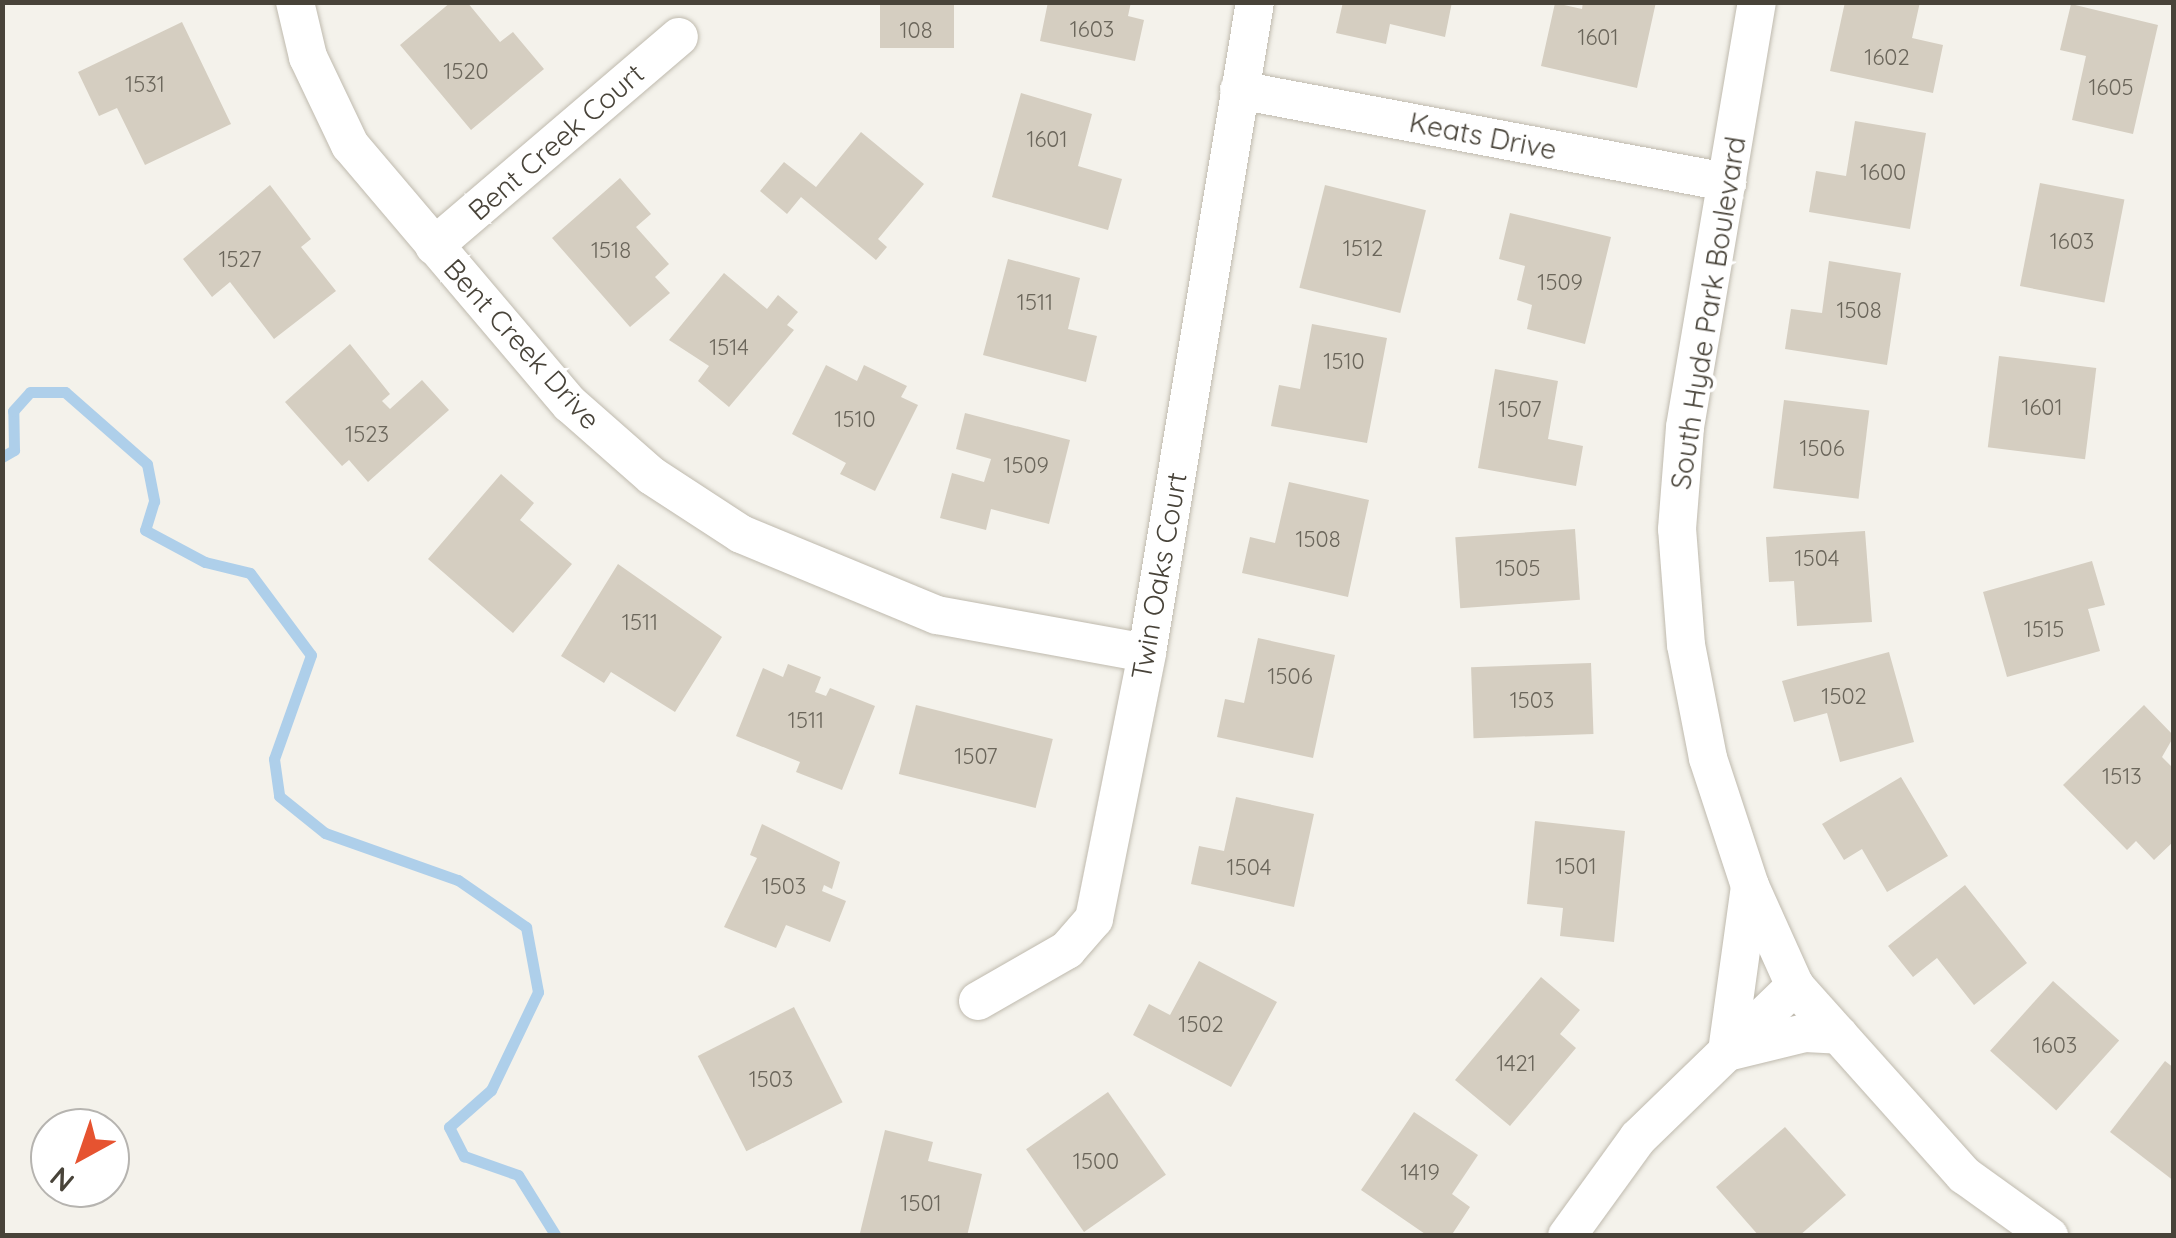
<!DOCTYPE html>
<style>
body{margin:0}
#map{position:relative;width:2176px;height:1238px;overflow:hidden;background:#f4f2eb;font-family:Quicksand,sans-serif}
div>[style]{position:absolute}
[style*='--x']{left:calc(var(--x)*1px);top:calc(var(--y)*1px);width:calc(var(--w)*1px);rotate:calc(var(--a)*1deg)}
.stream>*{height:11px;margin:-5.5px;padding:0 5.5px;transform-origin:5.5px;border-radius:5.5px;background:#aecfea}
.building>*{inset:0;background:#d5cec1;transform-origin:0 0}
.roads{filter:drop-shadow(0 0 2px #bfbaae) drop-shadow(0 0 2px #bfbaae)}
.street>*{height:38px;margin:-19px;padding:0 19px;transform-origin:19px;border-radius:19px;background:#fff}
span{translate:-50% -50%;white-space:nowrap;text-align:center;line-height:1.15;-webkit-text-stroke:8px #fff;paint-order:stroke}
.number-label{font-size:22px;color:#6b665b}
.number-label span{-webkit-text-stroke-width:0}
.street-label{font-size:28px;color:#484339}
.frame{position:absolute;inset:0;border:5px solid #484339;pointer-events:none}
.north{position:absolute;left:30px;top:1108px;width:100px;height:100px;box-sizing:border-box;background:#fff;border:2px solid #b6b4b0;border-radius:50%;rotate:220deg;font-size:28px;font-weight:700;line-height:40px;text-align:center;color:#484339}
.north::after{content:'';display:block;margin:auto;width:35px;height:45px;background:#e65330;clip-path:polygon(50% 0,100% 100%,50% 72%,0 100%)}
</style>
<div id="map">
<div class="stream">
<div style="--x:2;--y:457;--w:14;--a:-30"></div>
<div style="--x:14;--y:450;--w:39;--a:-91"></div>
<div style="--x:13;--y:411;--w:25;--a:-48"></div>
<div style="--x:30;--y:392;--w:35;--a:0"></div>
<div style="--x:65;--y:392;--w:109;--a:41.3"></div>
<div style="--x:147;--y:464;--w:38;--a:79"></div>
<div style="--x:154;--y:501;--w:30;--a:107"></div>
<div style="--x:145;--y:530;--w:68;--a:28.1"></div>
<div style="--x:205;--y:562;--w:46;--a:13.7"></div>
<div style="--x:250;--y:573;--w:102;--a:53.4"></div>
<div style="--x:311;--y:655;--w:110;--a:109.6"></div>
<div style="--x:274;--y:759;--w:37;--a:82"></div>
<div style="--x:279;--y:796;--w:59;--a:38.8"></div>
<div style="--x:325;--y:833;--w:141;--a:19.5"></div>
<div style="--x:458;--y:880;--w:83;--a:34.7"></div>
<div style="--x:526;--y:927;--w:66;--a:79.5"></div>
<div style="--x:538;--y:992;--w:109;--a:115.6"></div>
<div style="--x:491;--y:1090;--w:56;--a:138.6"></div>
<div style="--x:449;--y:1127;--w:33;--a:63"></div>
<div style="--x:464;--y:1156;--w:57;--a:19.4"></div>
<div style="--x:518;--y:1175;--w:72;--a:58.1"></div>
</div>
<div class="building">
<div style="clip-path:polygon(451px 2px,467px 2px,500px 42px,513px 32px,544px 69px,471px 130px,400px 45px)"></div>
<div style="left:880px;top:2px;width:74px;height:46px"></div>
<div style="clip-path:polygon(1048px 2px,1131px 2px,1128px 16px,1144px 20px,1135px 61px,1040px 41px)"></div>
<div style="clip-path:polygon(1343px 2px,1452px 2px,1445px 37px,1390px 24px,1386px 44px,1336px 33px)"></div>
<div style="clip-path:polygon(1583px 2px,1656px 2px,1637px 88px,1541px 66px,1555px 3px,1582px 9px)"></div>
<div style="clip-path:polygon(1845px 2px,1920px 2px,1912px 38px,1943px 45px,1933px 93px,1830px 71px)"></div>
<div style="clip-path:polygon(2071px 4px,2158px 25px,2133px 134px,2072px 120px,2086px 56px,2060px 50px)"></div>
<div style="clip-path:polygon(182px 22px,231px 124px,145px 165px,117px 108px,99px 116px,78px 72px)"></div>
<div style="clip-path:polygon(1021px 93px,1092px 114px,1078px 166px,1122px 179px,1108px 230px,992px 197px)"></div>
<div style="clip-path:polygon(1855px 121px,1926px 133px,1910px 229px,1809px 212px,1816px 171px,1846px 176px)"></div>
<div style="clip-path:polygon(861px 132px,924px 184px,878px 239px,887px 247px,876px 260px,801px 197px,787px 214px,760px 191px,784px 162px,816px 187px)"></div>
<div style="clip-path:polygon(620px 178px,651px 214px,636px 227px,669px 264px,655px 277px,670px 293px,630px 327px,552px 238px)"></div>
<div style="left:2040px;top:183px;width:86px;height:105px;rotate:11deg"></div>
<div style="clip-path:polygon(270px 185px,311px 239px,301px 247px,336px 291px,274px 339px,230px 282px,212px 297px,183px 259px)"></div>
<div style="left:1325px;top:185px;width:104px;height:106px;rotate:14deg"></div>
<div style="clip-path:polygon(1510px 213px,1611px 237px,1585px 344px,1527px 329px,1532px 305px,1517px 300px,1525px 266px,1499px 259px)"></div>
<div style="clip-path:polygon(1008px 259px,1080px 278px,1068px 329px,1097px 336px,1086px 382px,983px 355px)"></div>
<div style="clip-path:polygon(1829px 261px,1901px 273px,1887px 365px,1785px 349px,1791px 309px,1822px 313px)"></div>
<div style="clip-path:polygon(724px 273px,767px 309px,778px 295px,798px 312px,787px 325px,794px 330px,729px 407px,698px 381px,709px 366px,669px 340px)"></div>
<div style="clip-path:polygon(1312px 324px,1387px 338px,1367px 443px,1271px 426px,1279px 385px,1300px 389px)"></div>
<div style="clip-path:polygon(350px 344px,390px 394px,382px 401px,390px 409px,422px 380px,449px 410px,368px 482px,349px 460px,342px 466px,285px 402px)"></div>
<div style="left:1999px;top:356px;width:98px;height:92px;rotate:7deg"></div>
<div style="clip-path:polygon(826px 365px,857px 381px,864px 365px,907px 386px,901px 397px,918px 405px,875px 491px,840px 474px,846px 463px,792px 434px)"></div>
<div style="clip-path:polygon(1495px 369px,1558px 381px,1548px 439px,1583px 446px,1576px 486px,1478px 468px)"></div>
<div style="left:1784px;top:400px;width:86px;height:89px;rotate:7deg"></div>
<div style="clip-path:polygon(965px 413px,1070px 440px,1049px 524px,991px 509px,986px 530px,940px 518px,952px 473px,984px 482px,991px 459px,956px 449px)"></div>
<div style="clip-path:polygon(501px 474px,534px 503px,520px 520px,572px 564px,513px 633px,428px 559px)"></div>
<div style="clip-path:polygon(1289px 482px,1369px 500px,1348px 597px,1242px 573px,1250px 537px,1275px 543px)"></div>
<div style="left:1575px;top:529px;width:71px;height:120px;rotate:86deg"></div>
<div style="clip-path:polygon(1865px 531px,1872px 622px,1797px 626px,1794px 581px,1769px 582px,1766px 537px)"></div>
<div style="clip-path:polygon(2092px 561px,2105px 605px,2088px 609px,2100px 651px,2007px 677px,1983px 592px)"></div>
<div style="clip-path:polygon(618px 564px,722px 637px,675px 712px,611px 672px,604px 683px,561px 656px)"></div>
<div style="clip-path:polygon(1258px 638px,1335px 655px,1313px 758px,1217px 737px,1225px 699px,1244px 703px)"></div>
<div style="clip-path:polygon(1889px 652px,1914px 742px,1840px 762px,1827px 713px,1794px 722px,1782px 681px)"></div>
<div style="left:1591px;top:663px;width:71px;height:120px;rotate:88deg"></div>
<div style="clip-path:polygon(788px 664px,821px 677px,815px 692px,826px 696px,830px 688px,875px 706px,842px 790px,796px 772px,800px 762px,736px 736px,763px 668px,783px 677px)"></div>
<div style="left:916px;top:705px;width:141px;height:71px;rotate:14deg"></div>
<div style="clip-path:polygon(2144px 705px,2174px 736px,2162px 757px,2174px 769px,2174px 841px,2154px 860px,2136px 841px,2127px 850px,2063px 785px)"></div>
<div style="clip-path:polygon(1901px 777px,1948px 856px,1887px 892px,1862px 849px,1844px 860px,1822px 824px)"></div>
<div style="clip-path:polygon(1236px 797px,1314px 814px,1294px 907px,1191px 884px,1199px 846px,1224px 851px)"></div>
<div style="clip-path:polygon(1535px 821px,1625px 831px,1614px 942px,1560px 936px,1563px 908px,1527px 904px)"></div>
<div style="clip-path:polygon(762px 824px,840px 862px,832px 889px,824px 885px,822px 891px,846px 901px,830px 942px,786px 925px,776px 948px,724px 927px,757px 858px,750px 855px)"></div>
<div style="clip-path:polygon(1965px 885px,2027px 963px,1974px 1005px,1937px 958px,1913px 977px,1888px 946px)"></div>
<div style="clip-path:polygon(1199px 961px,1277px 1002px,1231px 1087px,1133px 1035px,1149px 1004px,1170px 1015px)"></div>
<div style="clip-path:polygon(1541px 977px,1580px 1010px,1560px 1034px,1576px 1048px,1510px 1126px,1455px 1080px)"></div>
<div style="left:2053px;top:981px;width:89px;height:94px;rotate:42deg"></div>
<div style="left:794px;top:1007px;width:107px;height:108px;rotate:63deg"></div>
<div style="clip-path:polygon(2165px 1061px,2174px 1068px,2174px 1181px,2110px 1132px)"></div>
<div style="left:1108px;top:1092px;width:101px;height:100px;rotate:55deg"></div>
<div style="clip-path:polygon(1414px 1112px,1478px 1155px,1452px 1194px,1470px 1207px,1451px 1236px,1428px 1236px,1361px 1190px)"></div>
<div style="clip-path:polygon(1785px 1127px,1846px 1195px,1799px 1236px,1759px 1236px,1716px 1187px)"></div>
<div style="clip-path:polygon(885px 1130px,933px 1142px,928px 1161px,982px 1174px,967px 1236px,860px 1233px)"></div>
</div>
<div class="roads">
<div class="street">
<div style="--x:295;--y:2;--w:57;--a:76.7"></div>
<div style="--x:308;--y:57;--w:98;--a:64.5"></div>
<div style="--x:350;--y:145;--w:340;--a:49.7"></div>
<div style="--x:570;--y:404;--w:109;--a:41.3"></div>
<div style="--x:652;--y:476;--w:106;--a:33.1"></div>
<div style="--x:741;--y:534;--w:212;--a:22.5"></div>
<div style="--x:937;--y:615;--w:213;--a:10.3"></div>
<div style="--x:1239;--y:90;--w:497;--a:10.7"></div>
<div style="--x:434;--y:246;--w:322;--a:-40.5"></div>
<div style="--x:1750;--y:886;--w:168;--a:97.9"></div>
<div style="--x:1727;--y:1052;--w:80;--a:-13.7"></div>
<div style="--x:1805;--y:1033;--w:34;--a:3"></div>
<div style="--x:1795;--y:986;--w:254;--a:48.2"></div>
<div style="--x:1964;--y:1175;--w:105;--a:35.7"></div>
<div style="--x:978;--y:1001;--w:103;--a:-29.8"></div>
<div style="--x:1067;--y:950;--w:41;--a:-48.9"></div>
<div style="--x:1094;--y:919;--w:271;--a:-78.7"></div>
<div style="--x:1147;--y:653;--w:660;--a:-80.58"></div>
<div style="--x:1567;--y:1236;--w:121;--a:-54.1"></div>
<div style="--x:1638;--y:1138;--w:219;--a:-44.1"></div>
<div style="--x:1795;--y:986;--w:110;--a:-114.2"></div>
<div style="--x:1750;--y:886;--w:135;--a:-108.2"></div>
<div style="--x:1708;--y:758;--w:115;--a:-101"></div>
<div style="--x:1686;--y:645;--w:116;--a:-94.4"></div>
<div style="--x:1677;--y:529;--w:102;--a:-85.5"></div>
<div style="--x:1685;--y:427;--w:431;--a:-80.4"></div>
</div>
</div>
<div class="number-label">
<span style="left:1092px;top:30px">1603</span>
<span style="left:916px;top:31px">108</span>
<span style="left:1598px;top:38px">1601</span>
<span style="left:1887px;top:58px">1602</span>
<span style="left:466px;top:72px">1520</span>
<span style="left:145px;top:85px">1531</span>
<span style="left:2111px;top:88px">1605</span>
<span style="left:1047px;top:140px">1601</span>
<span style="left:1883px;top:173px">1600</span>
<span style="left:2072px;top:242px">1603</span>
<span style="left:1363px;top:249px">1512</span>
<span style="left:611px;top:251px">1518</span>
<span style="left:240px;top:260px">1527</span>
<span style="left:1560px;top:283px">1509</span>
<span style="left:1035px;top:303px">1511</span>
<span style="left:1859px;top:311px">1508</span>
<span style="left:729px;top:348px">1514</span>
<span style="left:1344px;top:362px">1510</span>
<span style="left:2042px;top:408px">1601</span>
<span style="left:1520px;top:410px">1507</span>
<span style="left:855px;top:420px">1510</span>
<span style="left:367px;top:435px">1523</span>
<span style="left:1822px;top:449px">1506</span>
<span style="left:1026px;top:466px">1509</span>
<span style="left:1318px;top:540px">1508</span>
<span style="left:1817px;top:559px">1504</span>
<span style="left:1518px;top:569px">1505</span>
<span style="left:640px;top:623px">1511</span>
<span style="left:2044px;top:630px">1515</span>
<span style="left:1290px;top:677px">1506</span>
<span style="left:1844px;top:697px">1502</span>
<span style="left:1532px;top:701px">1503</span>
<span style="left:806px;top:721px">1511</span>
<span style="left:976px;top:757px">1507</span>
<span style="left:2122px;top:777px">1513</span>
<span style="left:1576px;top:867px">1501</span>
<span style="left:1249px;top:868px">1504</span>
<span style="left:784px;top:887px">1503</span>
<span style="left:1201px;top:1025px">1502</span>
<span style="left:2055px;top:1046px">1603</span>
<span style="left:1516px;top:1064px">1421</span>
<span style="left:771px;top:1080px">1503</span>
<span style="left:1096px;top:1162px">1500</span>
<span style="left:1420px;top:1173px">1419</span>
<span style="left:921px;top:1204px">1501</span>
</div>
<div class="street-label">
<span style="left:1483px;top:136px;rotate:11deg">Keats Drive</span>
<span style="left:556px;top:142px;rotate:-41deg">Bent Creek Court</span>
<span style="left:1708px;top:313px;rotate:-81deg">South Hyde Park Boulevard</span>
<span style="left:522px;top:344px;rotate:48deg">Bent Creek Drive</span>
<span style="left:1159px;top:576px;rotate:-80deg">Twin Oaks Court</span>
</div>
<div class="frame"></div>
<div class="north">N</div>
</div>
